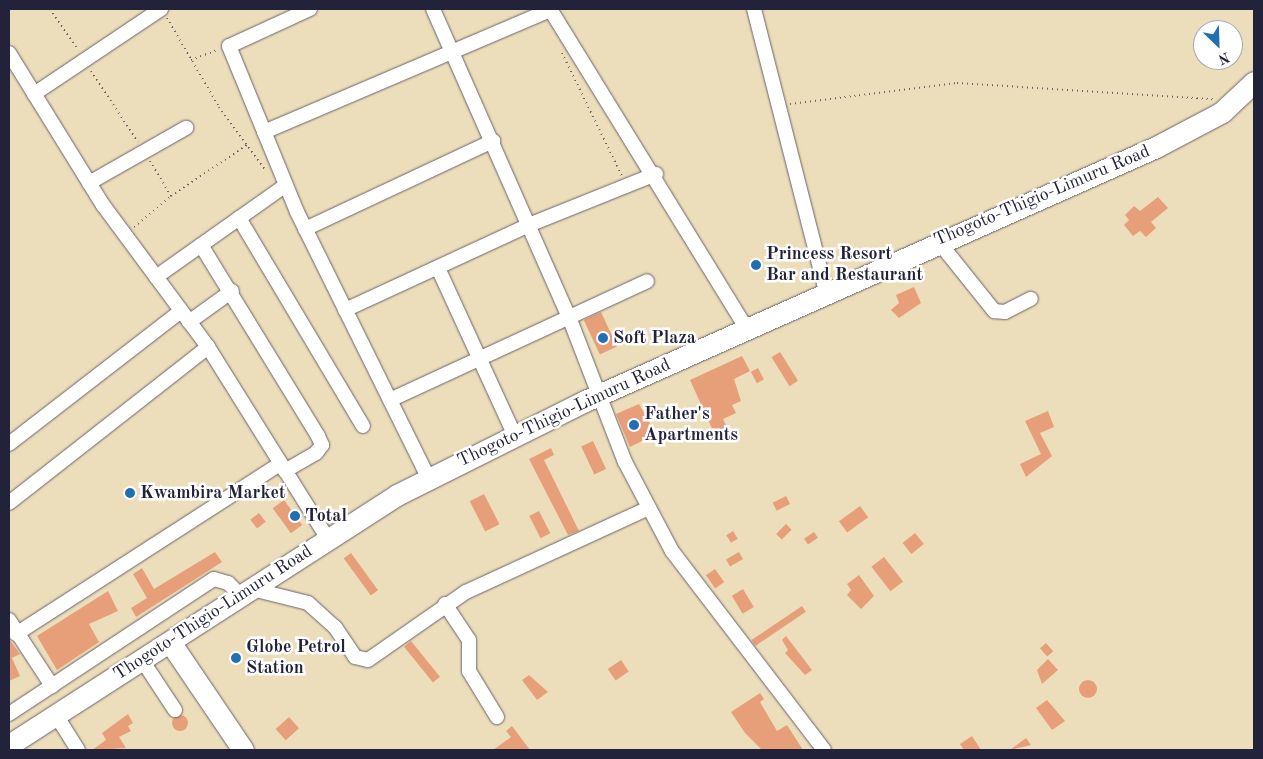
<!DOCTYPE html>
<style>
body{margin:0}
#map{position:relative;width:1263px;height:759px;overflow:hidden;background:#eddebb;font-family:"Old Standard TT",serif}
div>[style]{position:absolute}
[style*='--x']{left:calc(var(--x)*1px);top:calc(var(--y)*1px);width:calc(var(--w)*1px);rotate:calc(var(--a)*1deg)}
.building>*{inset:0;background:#e69f78;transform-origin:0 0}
.round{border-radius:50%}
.path>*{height:2px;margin-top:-1px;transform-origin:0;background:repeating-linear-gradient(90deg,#696468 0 1px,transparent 0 5px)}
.roads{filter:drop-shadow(0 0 1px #696468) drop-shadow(0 0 1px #696468)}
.minor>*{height:14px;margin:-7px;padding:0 7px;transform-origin:7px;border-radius:7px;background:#fff}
.highway>*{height:21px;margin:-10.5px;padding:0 10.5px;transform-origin:10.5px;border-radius:10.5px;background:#fff}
.dots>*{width:14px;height:14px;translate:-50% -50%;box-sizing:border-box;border:2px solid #fff;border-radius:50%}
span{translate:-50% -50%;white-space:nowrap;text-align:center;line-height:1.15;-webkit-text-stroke:5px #fff;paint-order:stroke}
.street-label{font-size:18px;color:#22223b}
.poi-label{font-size:18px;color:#22223b;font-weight:700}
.left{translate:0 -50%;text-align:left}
.frame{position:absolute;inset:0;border:10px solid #22223b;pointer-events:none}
.north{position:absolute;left:1193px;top:20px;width:50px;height:50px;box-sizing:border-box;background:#fff;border:1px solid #a7a7b1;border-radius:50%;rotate:156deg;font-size:14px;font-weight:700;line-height:20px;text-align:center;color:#22223b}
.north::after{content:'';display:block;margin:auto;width:18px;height:22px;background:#1f6fb2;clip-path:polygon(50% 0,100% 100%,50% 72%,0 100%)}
</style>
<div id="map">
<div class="building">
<div style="clip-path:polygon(1158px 197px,1168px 208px,1151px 222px,1156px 228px,1146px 237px,1140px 231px,1133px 236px,1124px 225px,1129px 220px,1125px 215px,1134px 206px,1140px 211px)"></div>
<div style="clip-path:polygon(914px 287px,921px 303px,899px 318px,891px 310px,899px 303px,896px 295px)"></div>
<div style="left:601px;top:312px;width:38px;height:19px;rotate:65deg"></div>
<div style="left:780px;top:352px;width:34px;height:10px;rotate:58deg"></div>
<div style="clip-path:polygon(742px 356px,750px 371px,734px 379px,741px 401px,732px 405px,736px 413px,723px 419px,727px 427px,714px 433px,690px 380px)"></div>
<div style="left:758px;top:368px;width:13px;height:8px;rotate:63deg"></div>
<div style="clip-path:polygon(639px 404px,656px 434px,630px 447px,616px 414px)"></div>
<div style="clip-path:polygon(1048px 411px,1054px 427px,1040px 433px,1052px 456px,1026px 477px,1020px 464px,1041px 454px,1025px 421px)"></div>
<div style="left:593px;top:441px;width:31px;height:13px;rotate:65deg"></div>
<div style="clip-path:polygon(551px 448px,554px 455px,544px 460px,579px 531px,568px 535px,529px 459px)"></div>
<div style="left:484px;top:494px;width:34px;height:16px;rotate:63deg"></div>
<div style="left:786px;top:496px;width:9px;height:15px;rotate:63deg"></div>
<div style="left:284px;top:500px;width:31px;height:14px;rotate:54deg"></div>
<div style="left:860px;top:506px;width:14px;height:26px;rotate:54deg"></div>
<div style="left:539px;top:511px;width:25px;height:11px;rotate:63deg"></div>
<div style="left:259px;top:513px;width:11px;height:11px;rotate:52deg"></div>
<div style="left:786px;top:524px;width:8px;height:14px;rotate:45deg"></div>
<div style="left:733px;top:531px;width:9px;height:8px;rotate:58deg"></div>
<div style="left:814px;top:532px;width:7px;height:12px;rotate:56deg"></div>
<div style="left:915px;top:533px;width:14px;height:16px;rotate:51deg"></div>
<div style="clip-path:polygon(215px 552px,222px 562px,136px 617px,131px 608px,147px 598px,133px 574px,142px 568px,154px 589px)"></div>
<div style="left:739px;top:552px;width:8px;height:15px;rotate:60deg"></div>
<div style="left:351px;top:553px;width:46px;height:9px;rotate:54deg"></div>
<div style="left:884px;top:557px;width:31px;height:16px;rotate:52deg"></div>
<div style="left:715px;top:569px;width:16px;height:11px;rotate:55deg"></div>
<div style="clip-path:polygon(859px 575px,874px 596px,861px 609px,847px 595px,851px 590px,847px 584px)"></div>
<div style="left:743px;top:589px;width:21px;height:13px;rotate:59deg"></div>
<div style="clip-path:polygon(108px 591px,118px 611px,89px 624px,99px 642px,57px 670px,37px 636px)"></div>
<div style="left:802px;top:606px;width:7px;height:61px;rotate:56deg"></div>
<div style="clip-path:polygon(786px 636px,812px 670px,805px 675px,785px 653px,788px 650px,782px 640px)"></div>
<div style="clip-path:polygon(9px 639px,20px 654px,12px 658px,20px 676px,9px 681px)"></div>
<div style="left:411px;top:641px;width:46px;height:9px;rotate:51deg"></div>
<div style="left:1046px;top:643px;width:11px;height:8px;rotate:49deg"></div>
<div style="clip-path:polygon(1048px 659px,1058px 670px,1042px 684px,1037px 670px)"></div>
<div style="left:621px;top:660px;width:14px;height:16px;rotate:56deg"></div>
<div style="clip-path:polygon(529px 675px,548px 692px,537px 700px,522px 680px)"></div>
<div class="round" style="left:1079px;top:680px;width:18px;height:18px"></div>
<div style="clip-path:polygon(760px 693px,764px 699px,760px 702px,777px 731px,787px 725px,803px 750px,762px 750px,745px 733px,731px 712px)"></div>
<div style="clip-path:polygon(1047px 700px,1065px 721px,1052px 730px,1036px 708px)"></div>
<div style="clip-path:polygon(128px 714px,133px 723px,128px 726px,131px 731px,119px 737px,126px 748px,92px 750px,106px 740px,102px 733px)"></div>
<div class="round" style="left:172px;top:715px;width:16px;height:16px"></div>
<div style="left:289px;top:717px;width:15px;height:18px;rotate:48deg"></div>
<div style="clip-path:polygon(512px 726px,530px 750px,493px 750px,511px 737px,506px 731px)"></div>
<div style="clip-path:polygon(972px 736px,981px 750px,964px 750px,960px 744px)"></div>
<div style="clip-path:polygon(1026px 738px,1031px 745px,1010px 750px)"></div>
</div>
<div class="path">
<div style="--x:50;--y:9;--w:50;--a:55.7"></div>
<div style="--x:167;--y:18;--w:103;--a:59.7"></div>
<div style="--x:219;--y:107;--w:79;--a:53.7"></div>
<div style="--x:562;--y:53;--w:137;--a:64"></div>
<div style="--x:191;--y:60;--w:28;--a:-21"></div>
<div style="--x:91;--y:71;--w:85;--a:56.5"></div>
<div style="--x:790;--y:104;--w:168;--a:-7.2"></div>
<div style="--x:957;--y:83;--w:257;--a:3.6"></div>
<div style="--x:150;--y:161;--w:41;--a:59"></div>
<div style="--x:134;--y:227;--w:48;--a:-40"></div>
<div style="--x:171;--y:196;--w:92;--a:-33.9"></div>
</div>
<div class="roads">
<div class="minor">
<div style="--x:310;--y:9;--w:89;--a:155.4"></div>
<div style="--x:229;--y:46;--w:179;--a:67.7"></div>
<div style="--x:297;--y:212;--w:298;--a:63.7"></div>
<div style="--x:433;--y:9;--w:337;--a:66.2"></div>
<div style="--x:569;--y:317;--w:155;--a:68.9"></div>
<div style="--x:625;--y:462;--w:101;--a:62.2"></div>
<div style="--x:672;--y:551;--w:250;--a:52.6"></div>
<div style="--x:550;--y:9;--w:376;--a:58.4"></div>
<div style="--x:754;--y:9;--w:291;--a:75.7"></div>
<div style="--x:9;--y:53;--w:179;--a:58.3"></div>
<div style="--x:103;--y:205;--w:177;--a:53.5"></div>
<div style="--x:208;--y:347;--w:226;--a:58"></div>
<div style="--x:34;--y:94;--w:153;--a:-33.8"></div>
<div style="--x:264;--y:132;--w:313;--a:-23.1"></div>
<div style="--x:89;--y:183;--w:112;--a:-29.6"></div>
<div style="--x:239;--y:218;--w:242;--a:59.2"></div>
<div style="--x:305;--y:229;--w:208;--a:-25.1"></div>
<div style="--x:938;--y:241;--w:90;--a:51.3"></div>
<div style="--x:994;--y:311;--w:11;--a:5"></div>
<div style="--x:1005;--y:312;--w:29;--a:-27"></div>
<div style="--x:201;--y:245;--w:224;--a:58.5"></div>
<div style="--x:318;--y:436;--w:10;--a:66"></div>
<div style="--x:322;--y:445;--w:10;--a:127"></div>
<div style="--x:316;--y:453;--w:36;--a:150"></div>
<div style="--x:438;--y:268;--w:185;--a:65.4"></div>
<div style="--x:156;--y:277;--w:159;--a:-35.3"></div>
<div style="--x:345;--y:310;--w:203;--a:-24.8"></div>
<div style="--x:529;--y:225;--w:137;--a:-21.9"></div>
<div style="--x:189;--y:322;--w:53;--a:-35.8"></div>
<div style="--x:390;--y:400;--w:283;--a:-24.8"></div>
<div style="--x:9;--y:444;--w:217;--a:-37.7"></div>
<div style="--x:9;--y:503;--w:253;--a:-38.1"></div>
<div style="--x:248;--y:588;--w:62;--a:14"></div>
<div style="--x:308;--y:603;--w:36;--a:42"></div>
<div style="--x:335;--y:627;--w:36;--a:56"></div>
<div style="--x:355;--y:657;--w:13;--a:13"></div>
<div style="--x:368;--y:660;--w:119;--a:-34.8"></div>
<div style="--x:466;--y:592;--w:201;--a:-24.7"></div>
<div style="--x:445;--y:604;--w:43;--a:56.3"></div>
<div style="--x:469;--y:640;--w:31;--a:90"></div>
<div style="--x:469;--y:671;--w:54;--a:58.7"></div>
<div style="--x:9;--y:620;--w:79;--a:56.9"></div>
<div style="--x:16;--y:634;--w:315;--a:-32.8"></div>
<div style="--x:142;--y:660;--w:60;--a:56.6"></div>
<div style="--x:9;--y:714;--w:245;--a:-33.4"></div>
<div style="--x:214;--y:579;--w:15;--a:16"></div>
<div style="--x:228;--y:583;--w:16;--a:45"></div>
<div style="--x:56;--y:715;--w:41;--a:57.8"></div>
</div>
<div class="highway">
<div style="--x:170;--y:642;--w:130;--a:55.9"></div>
<div style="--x:9;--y:745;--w:462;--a:-32.8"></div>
<div style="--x:397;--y:495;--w:210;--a:-26.6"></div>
<div style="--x:585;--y:401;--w:625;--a:-23.98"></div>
<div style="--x:1156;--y:147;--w:75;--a:-27.9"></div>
<div style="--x:1222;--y:112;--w:44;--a:-43.2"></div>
</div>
</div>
<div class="dots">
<div style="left:756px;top:265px;background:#1f6fb2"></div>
<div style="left:603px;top:338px;background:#1f6fb2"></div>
<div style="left:634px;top:425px;background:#1f6fb2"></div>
<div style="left:130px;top:493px;background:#1f6fb2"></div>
<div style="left:295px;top:516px;background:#1f6fb2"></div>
<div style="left:236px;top:658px;background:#1f6fb2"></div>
</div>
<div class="street-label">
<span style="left:1042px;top:196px;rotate:-23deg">Thogoto-Thigio-Limuru Road</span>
<span style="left:564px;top:413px;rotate:-25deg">Thogoto-Thigio-Limuru Road</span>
<span style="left:213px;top:613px;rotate:-33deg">Thogoto-Thigio-Limuru Road</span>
</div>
<div class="poi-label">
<span class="left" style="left:766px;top:265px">Princess Resort<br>Bar and Restaurant</span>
<span class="left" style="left:613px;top:338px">Soft Plaza</span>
<span class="left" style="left:644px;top:425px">Father's<br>Apartments</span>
<span class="left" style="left:140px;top:493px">Kwambira Market</span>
<span class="left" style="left:305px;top:516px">Total</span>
<span class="left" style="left:246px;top:658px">Globe Petrol<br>Station</span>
</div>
<div class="frame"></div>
<div class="north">N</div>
</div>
